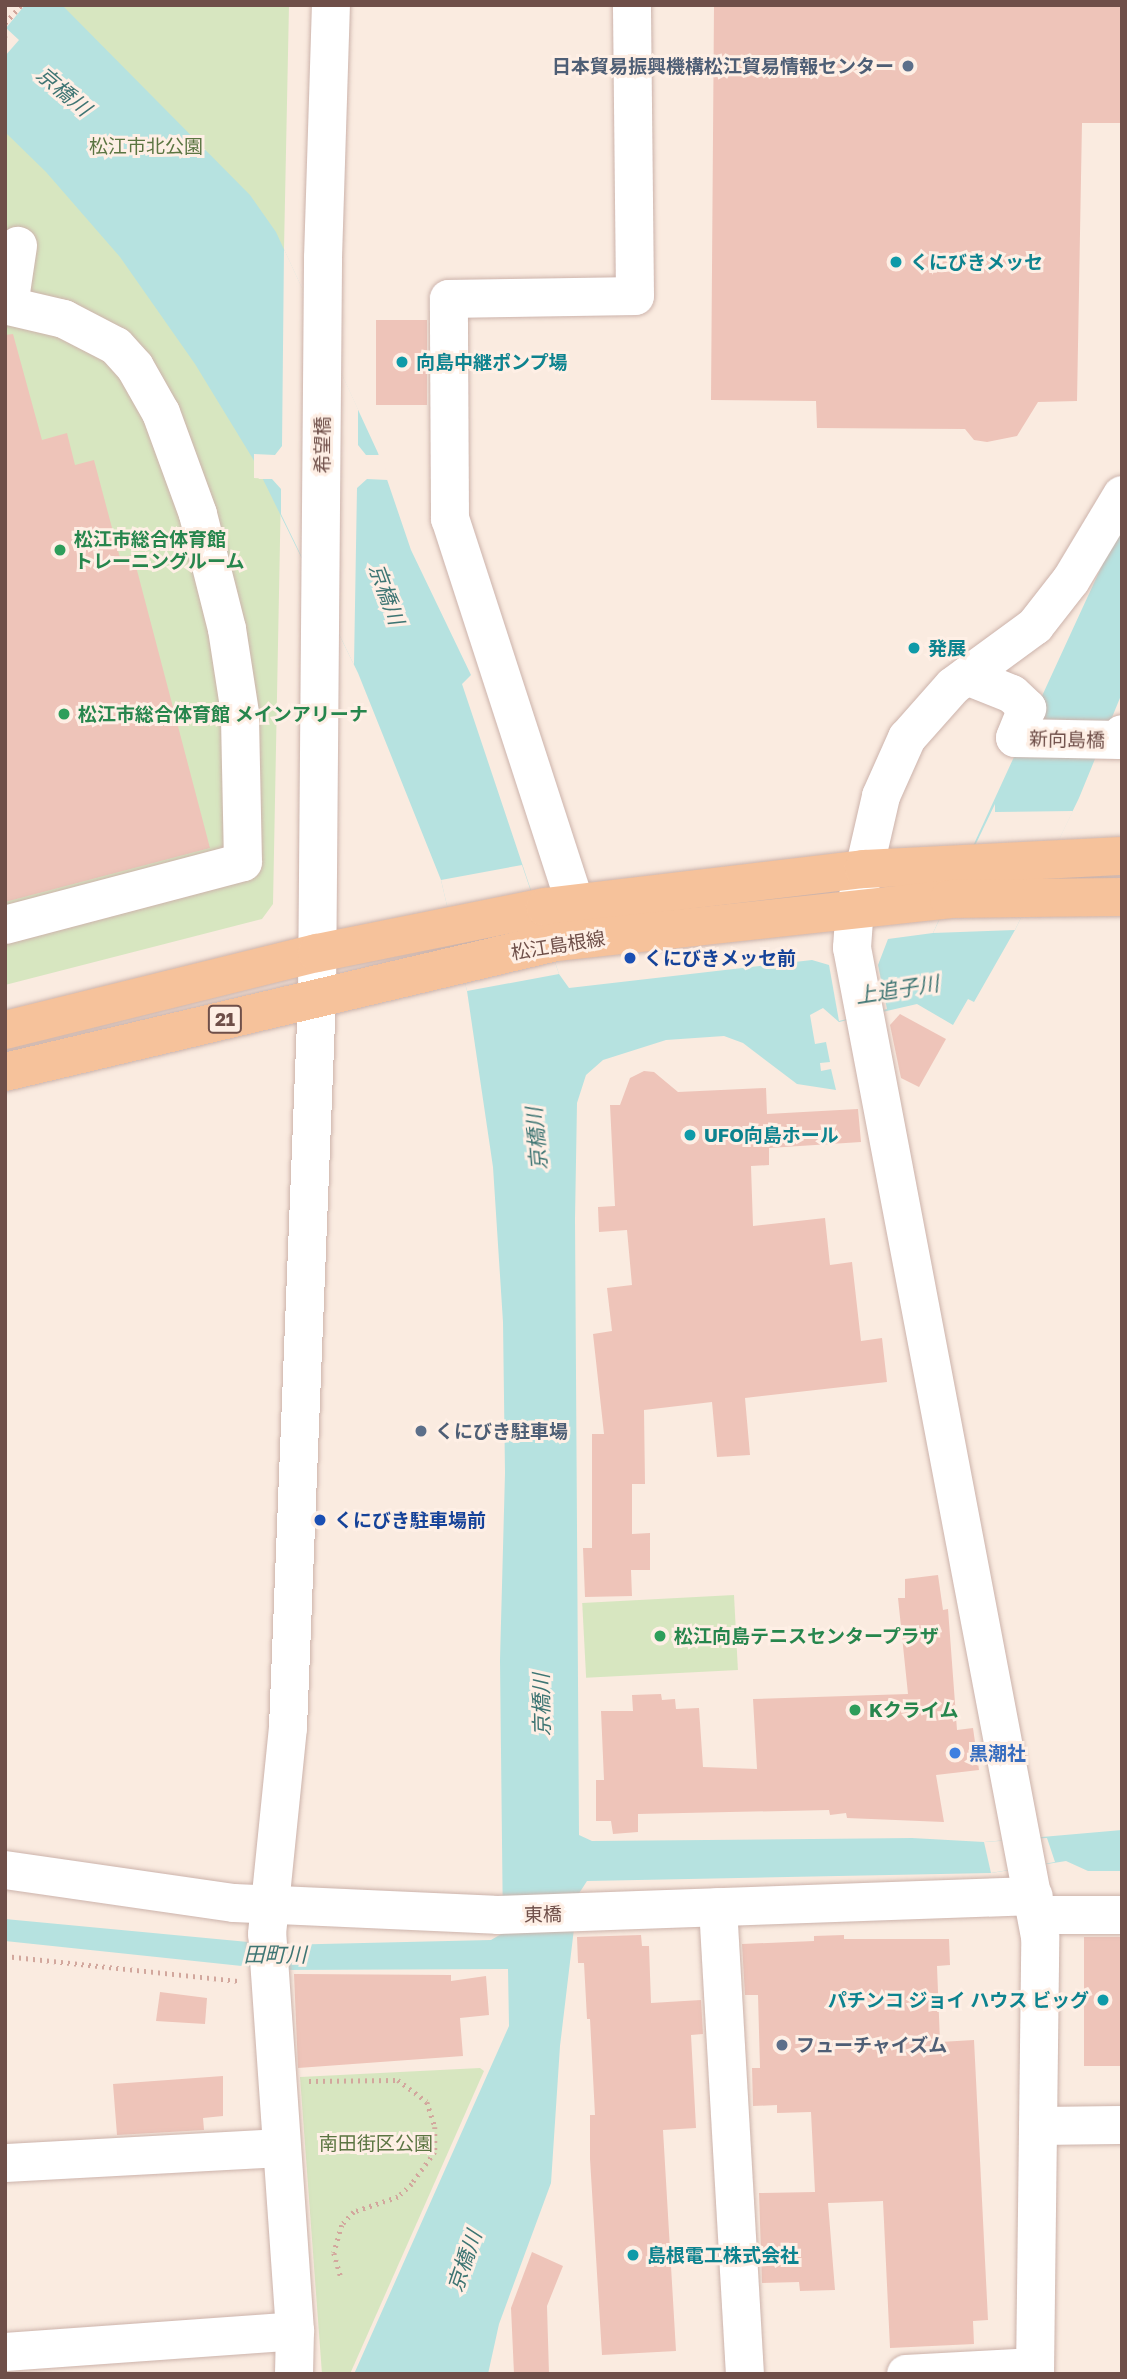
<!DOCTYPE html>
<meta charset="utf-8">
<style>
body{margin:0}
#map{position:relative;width:1127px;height:2379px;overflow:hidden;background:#faebe0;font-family:"Golos Text","Noto Sans JP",sans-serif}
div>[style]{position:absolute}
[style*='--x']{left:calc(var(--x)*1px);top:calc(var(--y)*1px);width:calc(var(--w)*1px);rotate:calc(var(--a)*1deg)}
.green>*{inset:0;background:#d7e6c0;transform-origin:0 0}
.water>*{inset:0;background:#b6e2e0}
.pier>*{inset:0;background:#faebe0}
.building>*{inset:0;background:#eec4b9;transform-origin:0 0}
.path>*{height:4.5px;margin-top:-2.25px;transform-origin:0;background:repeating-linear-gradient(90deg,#d2a79d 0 2px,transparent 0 7px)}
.roads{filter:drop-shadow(0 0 2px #ccb3ab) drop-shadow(0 0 2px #ccb3ab)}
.minor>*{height:38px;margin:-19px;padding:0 19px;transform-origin:19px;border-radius:19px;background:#fff}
.major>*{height:38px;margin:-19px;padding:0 19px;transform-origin:19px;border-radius:19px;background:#f6c29b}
.dots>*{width:19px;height:19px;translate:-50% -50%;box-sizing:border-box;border:4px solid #feefe5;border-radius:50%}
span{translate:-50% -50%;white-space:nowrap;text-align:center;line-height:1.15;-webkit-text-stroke:6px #feefe5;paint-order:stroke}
.shield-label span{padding:2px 5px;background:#feefe5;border:2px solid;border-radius:5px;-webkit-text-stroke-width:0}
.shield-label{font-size:18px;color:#6f4f49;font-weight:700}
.service-label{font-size:19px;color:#4e5e75;font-weight:700}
.right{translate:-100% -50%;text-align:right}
.left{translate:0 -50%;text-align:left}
.park-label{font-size:19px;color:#5b7542}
.culture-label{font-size:19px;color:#0d838f;font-weight:700}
.street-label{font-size:19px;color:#6f4f49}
.leisure-label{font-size:19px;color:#27864d;font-weight:700}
.transit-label{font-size:19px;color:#164399;font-weight:700}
.shop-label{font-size:19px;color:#366cbe;font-weight:700}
.water-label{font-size:21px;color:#3e7573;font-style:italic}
.frame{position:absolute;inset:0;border:7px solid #6f4f49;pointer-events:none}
</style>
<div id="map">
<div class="green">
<div style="clip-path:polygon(5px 5px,289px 5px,284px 249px,254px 454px,254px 478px,272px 479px,281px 489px,273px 904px,262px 919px,5px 985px)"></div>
<div style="left:734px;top:1595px;width:75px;height:152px;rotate:87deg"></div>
<div style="clip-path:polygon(480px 2068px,484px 2071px,350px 2374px,322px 2374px,300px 2077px)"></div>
</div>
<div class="water">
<div style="clip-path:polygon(5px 5px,62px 5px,250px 195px,276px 232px,378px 453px,411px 550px,471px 675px,462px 684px,559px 974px,569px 988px,812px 960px,829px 965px,878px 965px,888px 939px,933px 933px,1122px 522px,1122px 693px,1079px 798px,1015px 930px,974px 1002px,968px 999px,953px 1025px,917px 1004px,839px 1022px,823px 1008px,810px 1015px,815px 1044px,826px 1042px,830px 1062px,820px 1063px,821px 1071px,831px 1069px,836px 1090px,797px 1084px,743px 1043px,724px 1036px,666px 1040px,603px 1060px,586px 1075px,577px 1103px,575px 1219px,579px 1835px,592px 1841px,912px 1838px,984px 1842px,1122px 1830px,1122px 1871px,1088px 1871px,1066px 1861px,991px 1873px,587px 1881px,578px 1895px,560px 2046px,551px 2183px,499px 2324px,488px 2374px,354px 2374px,509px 2026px,508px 1969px,279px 1970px,5px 1941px,5px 1919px,279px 1945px,491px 1940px,503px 1933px,500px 1660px,505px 1473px,503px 1322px,493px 1167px,467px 991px,441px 880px,358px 673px,253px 459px,195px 364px,120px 257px,46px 172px,5px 132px)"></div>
</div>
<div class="pier">
<div style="clip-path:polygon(5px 5px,25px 5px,6px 28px,19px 40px,5px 56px)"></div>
<div style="clip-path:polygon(284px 249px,358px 409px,358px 445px,366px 455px,382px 455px,388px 480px,367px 479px,357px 488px,354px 665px,281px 514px,281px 489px,272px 479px,259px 479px,254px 469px,254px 454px,275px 455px,282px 446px)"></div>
<div style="clip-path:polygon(995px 804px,995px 812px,1073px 811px,1015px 930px,933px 933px)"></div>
<div style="clip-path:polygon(522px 865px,559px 974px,467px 991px,441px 880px)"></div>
<div style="clip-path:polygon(829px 965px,878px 965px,887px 1009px,839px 1021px)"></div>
<div style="clip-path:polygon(1047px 1838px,1055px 1862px,991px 1873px,984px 1842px)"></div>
</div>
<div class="building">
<div style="clip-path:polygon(714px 5px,1122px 5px,1122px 123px,1082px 123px,1077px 401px,1038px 402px,1017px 436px,987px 442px,974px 440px,965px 429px,817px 428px,816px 401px,711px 400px)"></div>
<div style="left:376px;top:320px;width:51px;height:85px"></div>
<div style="clip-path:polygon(13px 334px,42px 440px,67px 433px,75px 465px,94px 460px,120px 558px,133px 555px,210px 848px,5px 902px,5px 335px)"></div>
<div style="clip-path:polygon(900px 1014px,946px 1039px,919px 1087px,901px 1078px,890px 1025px)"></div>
<div style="clip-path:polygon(644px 1071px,654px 1072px,678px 1092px,766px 1088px,767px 1114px,858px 1109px,861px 1142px,769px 1148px,769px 1165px,751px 1166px,753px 1226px,825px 1218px,830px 1265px,852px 1262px,861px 1341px,882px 1338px,887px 1382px,745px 1398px,750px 1455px,717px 1457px,712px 1402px,644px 1410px,645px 1484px,632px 1484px,632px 1534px,650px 1533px,650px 1570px,631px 1570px,632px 1596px,585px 1597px,583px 1548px,592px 1548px,592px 1434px,604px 1434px,593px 1334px,612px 1331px,607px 1288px,632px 1285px,627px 1230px,599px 1232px,598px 1207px,615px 1206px,610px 1105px,620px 1105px,630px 1078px)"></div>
<div style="clip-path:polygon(938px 1575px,943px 1610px,948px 1609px,957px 1730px,973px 1728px,979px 1770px,936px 1775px,944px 1822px,847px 1818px,846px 1813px,830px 1815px,829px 1810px,638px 1814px,638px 1832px,613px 1834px,611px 1821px,596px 1821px,596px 1780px,604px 1780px,601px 1711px,633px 1711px,632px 1695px,661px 1694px,662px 1700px,675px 1699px,676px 1709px,699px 1708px,703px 1767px,757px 1769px,753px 1699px,908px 1694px,898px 1598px,905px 1598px,905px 1579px)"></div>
<div style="clip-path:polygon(641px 1935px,642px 1946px,649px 1946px,651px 2003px,701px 2000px,703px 2034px,691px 2035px,696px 2128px,663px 2130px,676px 2351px,602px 2355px,590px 2159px,590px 2115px,595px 2115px,590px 2019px,587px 2019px,584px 1963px,578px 1963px,577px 1937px)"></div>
<div style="clip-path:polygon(844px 1935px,844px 1939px,949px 1939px,950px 1965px,937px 1966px,940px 2042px,974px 2040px,988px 2320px,973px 2321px,974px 2344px,890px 2348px,883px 2201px,828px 2203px,835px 2290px,800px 2291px,799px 2282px,762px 2283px,759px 2193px,815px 2192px,811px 2112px,777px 2113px,777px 2105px,753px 2106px,752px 2068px,760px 2068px,758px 1995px,745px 1995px,742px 1944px,814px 1941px,814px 1936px)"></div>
<div style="left:1084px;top:1937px;width:38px;height:129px"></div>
<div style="clip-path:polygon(294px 1974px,451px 1975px,451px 1981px,486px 1976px,489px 2015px,460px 2018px,463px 2056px,298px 2068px)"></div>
<div style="clip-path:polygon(160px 1992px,207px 1998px,205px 2024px,156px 2021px)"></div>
<div style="clip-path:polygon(223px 2076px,223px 2116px,203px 2118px,204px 2130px,117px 2135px,113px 2084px)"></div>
<div style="clip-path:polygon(532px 2252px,563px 2266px,547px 2306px,549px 2374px,514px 2374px,511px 2308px)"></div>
</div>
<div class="path">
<div style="--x:5;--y:23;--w:24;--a:-48"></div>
<div style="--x:5;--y:36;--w:5;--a:90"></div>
<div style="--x:5;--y:1956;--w:234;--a:6.1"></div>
<div style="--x:309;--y:2081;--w:89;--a:-0.6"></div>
<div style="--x:398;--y:2080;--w:36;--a:37"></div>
<div style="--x:427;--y:2102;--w:26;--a:72"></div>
<div style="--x:435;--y:2127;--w:25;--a:90"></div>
<div style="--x:435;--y:2152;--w:39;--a:126"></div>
<div style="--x:412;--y:2184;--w:19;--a:137"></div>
<div style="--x:398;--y:2197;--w:46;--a:161.2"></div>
<div style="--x:354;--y:2212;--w:18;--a:133"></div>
<div style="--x:342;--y:2225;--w:29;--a:106"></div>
<div style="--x:334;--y:2253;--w:25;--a:74"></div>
</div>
<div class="roads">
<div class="minor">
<div style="--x:967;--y:676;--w:48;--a:21.8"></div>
<div style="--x:1012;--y:694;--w:21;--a:43"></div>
<div style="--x:1027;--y:708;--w:32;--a:112"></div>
<div style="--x:1015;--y:738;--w:105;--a:1.1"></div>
<div style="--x:1120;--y:740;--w:6;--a:-72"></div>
<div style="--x:575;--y:903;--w:404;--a:-108"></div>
<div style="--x:450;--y:519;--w:220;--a:-90.3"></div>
<div style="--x:449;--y:299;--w:186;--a:-0.9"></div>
<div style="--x:635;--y:296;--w:291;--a:-90.6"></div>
<div style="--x:5;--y:925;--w:246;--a:-14.8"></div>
<div style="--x:243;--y:862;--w:149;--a:-91.2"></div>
<div style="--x:240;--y:713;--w:85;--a:-98.8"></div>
<div style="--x:227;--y:629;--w:119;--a:-104.2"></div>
<div style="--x:198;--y:514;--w:108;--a:-110.1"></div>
<div style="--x:161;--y:413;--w:53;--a:-119.5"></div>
<div style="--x:135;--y:367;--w:28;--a:-132"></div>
<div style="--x:116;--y:346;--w:59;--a:-152.6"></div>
<div style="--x:64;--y:319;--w:57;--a:-166.7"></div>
<div style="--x:9;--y:306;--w:61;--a:-81.5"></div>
<div style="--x:5;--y:1870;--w:231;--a:8.2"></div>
<div style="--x:234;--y:1903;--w:264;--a:2.6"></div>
<div style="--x:498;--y:1915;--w:536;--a:-2.03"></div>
<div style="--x:718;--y:1907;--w:468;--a:86.7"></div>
<div style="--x:1037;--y:1915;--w:85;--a:0"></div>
<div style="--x:1038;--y:2126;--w:84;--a:-0.7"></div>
<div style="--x:5;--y:2163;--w:276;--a:-3.1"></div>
<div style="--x:5;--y:2352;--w:291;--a:-4.1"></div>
<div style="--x:294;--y:2374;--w:43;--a:-88.7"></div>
<div style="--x:295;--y:2331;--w:398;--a:-94"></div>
<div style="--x:267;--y:1934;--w:207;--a:-84.2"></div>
<div style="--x:288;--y:1728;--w:733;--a:-87.73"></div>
<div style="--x:317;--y:996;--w:738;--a:-89.53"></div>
<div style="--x:323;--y:258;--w:253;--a:-88.2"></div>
<div style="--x:906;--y:2374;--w:129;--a:-3.1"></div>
<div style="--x:1035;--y:2374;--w:437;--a:-89.3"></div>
<div style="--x:1040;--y:1937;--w:1007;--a:-100.76"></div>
<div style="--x:852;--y:948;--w:39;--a:-86"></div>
<div style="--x:855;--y:909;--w:116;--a:-77"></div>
<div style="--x:881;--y:796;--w:64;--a:-65.9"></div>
<div style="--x:907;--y:738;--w:69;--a:-48.5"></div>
<div style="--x:953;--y:686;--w:102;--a:-36.2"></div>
<div style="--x:1035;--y:626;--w:58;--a:-52"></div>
<div style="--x:1071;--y:580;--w:99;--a:-59"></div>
</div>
<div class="major">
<div style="--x:5;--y:1030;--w:321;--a:-13.9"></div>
<div style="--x:317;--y:953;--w:233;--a:-11.4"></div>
<div style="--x:545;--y:907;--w:321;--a:-6.8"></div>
<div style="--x:864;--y:869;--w:258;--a:-2.9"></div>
<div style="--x:5;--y:1072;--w:566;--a:-13.28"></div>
<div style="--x:556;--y:942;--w:395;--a:-6.2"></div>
<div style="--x:949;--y:899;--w:173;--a:-0.7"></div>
</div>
</div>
<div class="dots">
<div style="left:908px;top:66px;background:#5c6f8a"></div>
<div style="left:896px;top:262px;background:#0f9aa8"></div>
<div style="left:402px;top:362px;background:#0f9aa8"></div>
<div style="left:60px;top:550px;background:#2e9e5b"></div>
<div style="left:914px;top:648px;background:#0f9aa8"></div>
<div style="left:64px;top:714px;background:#2e9e5b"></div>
<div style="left:630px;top:958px;background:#1a4fb4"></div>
<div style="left:690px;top:1135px;background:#0f9aa8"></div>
<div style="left:421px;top:1431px;background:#5c6f8a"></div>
<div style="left:320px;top:1520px;background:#1a4fb4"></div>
<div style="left:660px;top:1636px;background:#2e9e5b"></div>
<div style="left:855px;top:1710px;background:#2e9e5b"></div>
<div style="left:955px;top:1753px;background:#3f7fe0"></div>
<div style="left:1103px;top:2000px;background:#0f9aa8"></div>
<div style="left:782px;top:2045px;background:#5c6f8a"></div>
<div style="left:633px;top:2255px;background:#0f9aa8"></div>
</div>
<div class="shield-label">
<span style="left:225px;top:1019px">21</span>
</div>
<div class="service-label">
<span class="right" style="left:894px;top:66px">日本貿易振興機構松江貿易情報センター</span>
<span class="left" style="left:435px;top:1431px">くにびき駐車場</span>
<span class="left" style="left:796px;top:2045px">フューチャイズム</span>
</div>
<div class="park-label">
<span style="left:146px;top:146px">松江市北公園</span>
<span style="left:376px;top:2143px">南田街区公園</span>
</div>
<div class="culture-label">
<span class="left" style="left:910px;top:262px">くにびきメッセ</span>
<span class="left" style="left:416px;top:362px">向島中継ポンプ場</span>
<span class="left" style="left:928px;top:648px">発展</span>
<span class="left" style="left:704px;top:1135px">UFO向島ホール</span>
<span class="right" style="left:1089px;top:2000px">パチンコ ジョイ ハウス ビッグ</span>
<span class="left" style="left:647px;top:2255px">島根電工株式会社</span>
</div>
<div class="street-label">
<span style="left:322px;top:445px;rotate:-90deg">希望橋</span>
<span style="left:1067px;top:739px;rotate:1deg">新向島橋</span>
<span style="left:558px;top:945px;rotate:-9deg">松江島根線</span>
<span style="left:543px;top:1914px;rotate:-1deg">東橋</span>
</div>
<div class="leisure-label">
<span class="left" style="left:74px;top:550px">松江市総合体育館<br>トレーニングルーム</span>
<span class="left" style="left:78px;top:714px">松江市総合体育館 メインアリーナ</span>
<span class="left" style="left:674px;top:1636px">松江向島テニスセンタープラザ</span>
<span class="left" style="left:869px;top:1710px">Kクライム</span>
</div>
<div class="transit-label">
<span class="left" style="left:644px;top:958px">くにびきメッセ前</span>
<span class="left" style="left:334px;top:1520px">くにびき駐車場前</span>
</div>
<div class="shop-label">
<span class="left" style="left:969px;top:1753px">黒潮社</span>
</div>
<div class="water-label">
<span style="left:64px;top:91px;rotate:40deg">京橋川</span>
<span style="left:387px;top:594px;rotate:70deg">京橋川</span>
<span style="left:897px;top:989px;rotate:-9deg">上追子川</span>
<span style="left:536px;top:1139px;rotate:-95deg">京橋川</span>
<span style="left:541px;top:1705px;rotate:-91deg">京橋川</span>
<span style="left:275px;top:1954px">田町川</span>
<span style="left:464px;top:2261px;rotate:-71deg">京橋川</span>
</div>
<div class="frame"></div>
</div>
